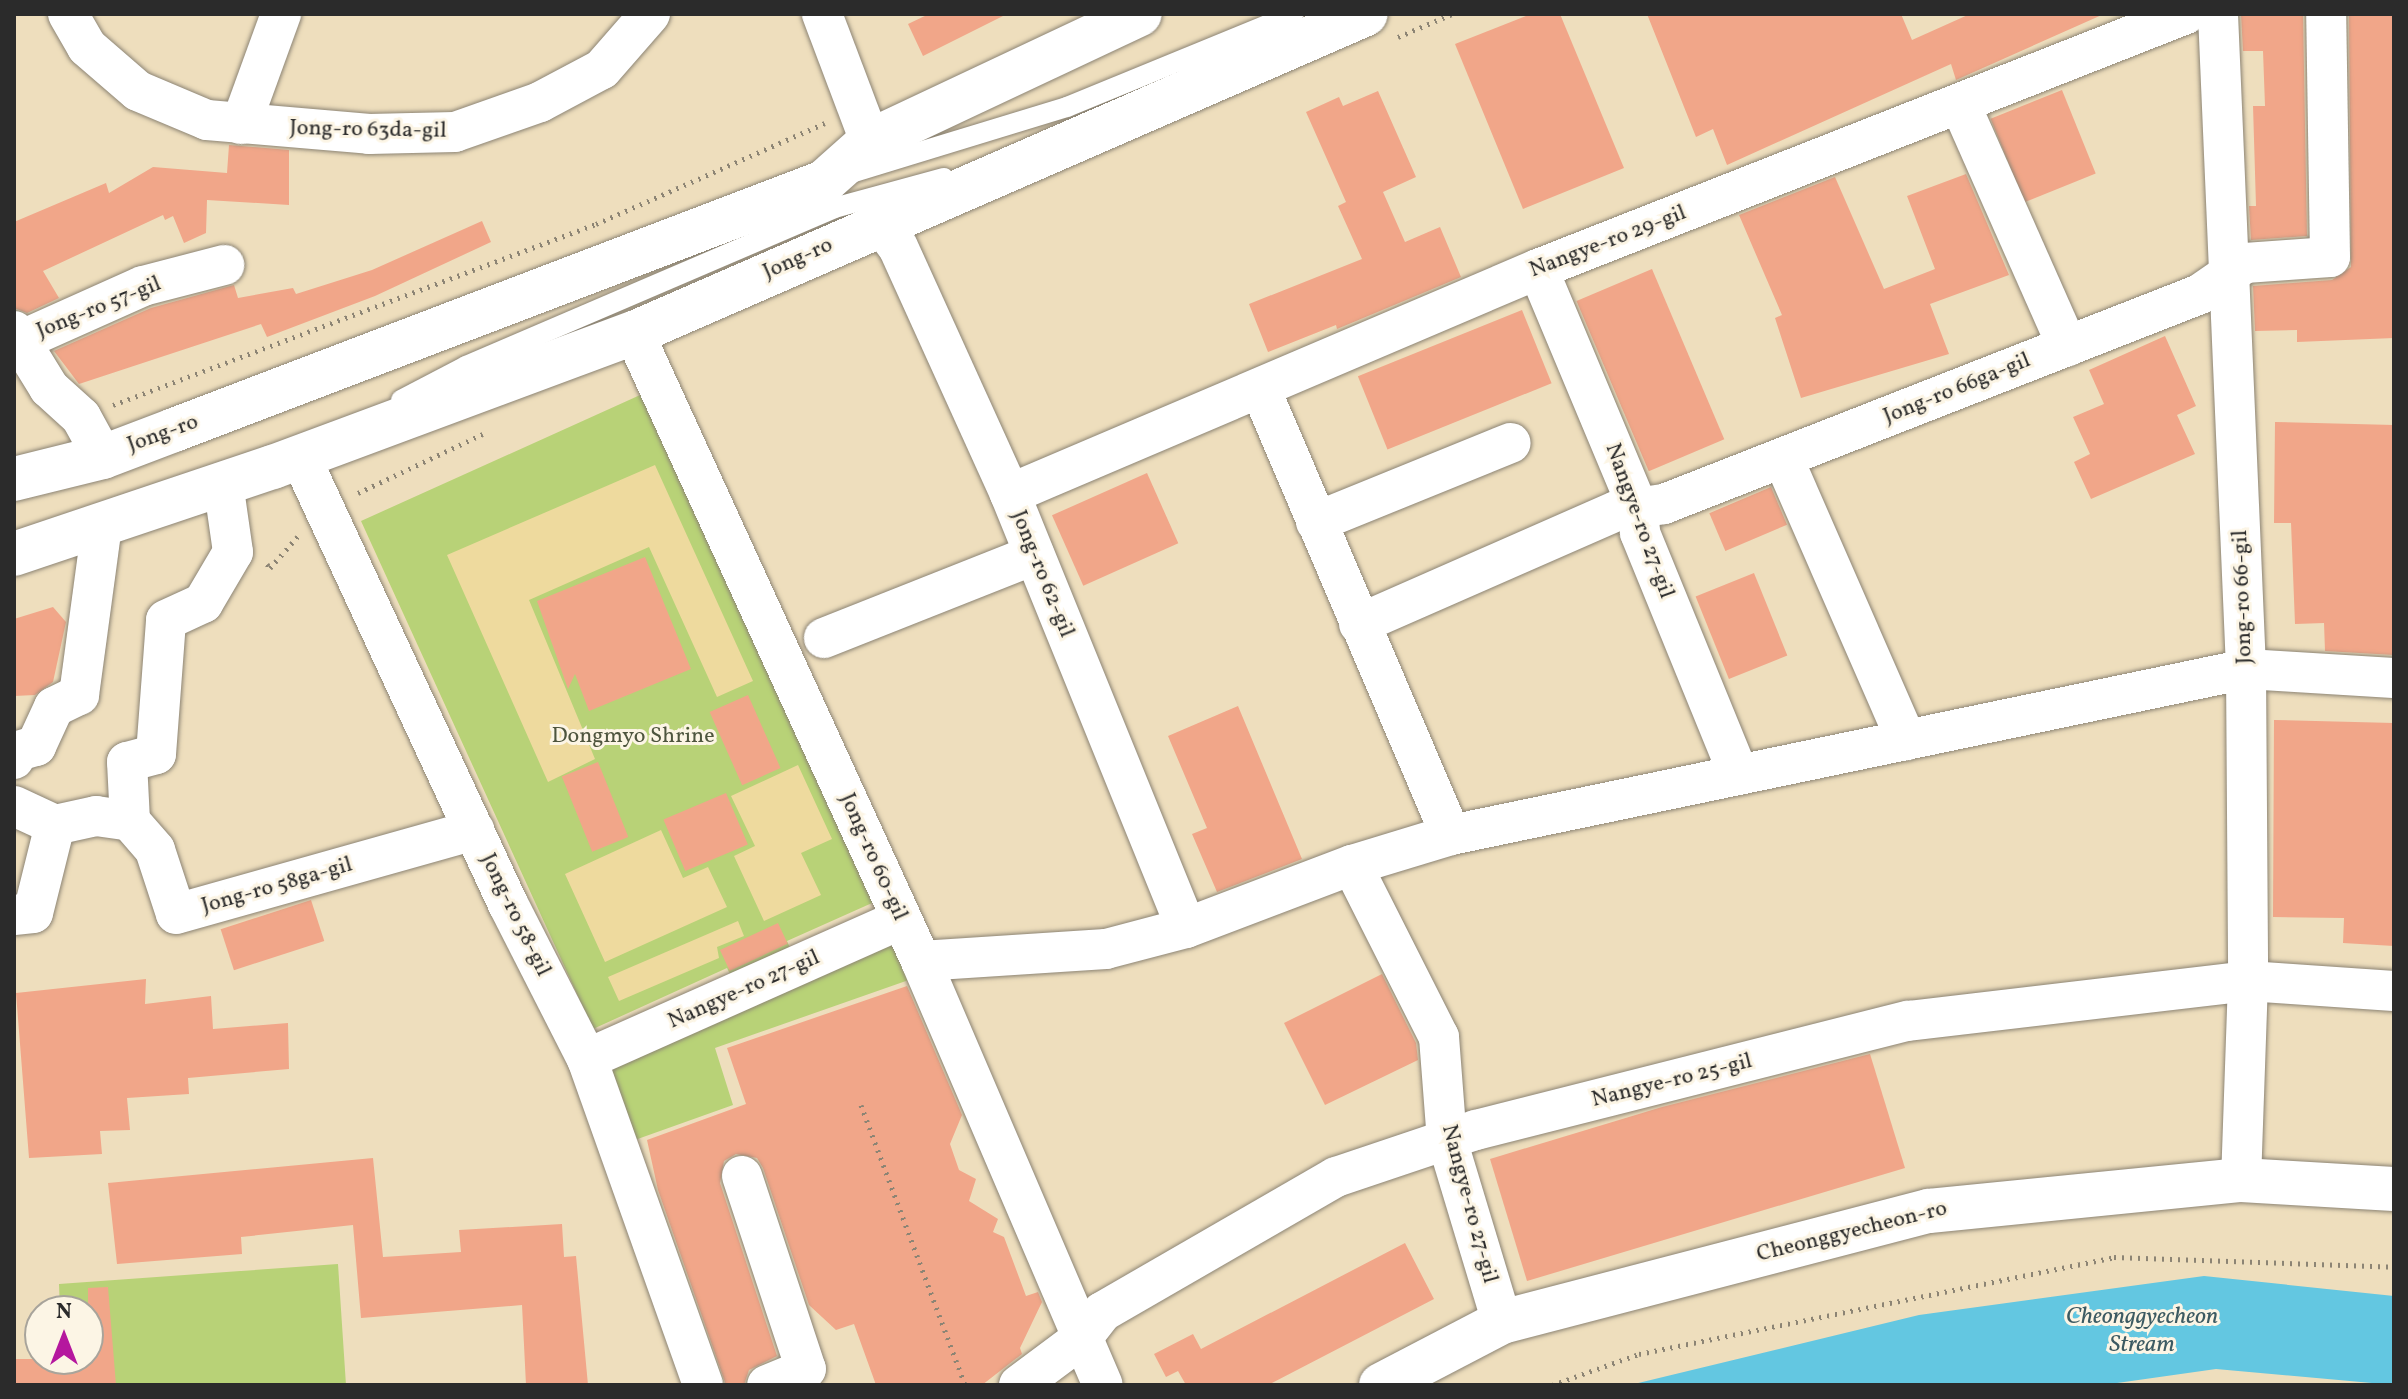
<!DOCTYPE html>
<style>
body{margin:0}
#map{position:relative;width:2408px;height:1399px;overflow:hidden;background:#eedebd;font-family:Vollkorn,serif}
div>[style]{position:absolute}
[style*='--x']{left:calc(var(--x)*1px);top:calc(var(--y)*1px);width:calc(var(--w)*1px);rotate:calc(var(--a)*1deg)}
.green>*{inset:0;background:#b8d277}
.sand>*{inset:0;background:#eeda9e}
.water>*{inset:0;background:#63c7e1}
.building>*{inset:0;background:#f1a689;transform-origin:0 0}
.path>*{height:5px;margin-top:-2.5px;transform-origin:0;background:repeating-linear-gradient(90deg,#8c8474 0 2px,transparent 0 8px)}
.roads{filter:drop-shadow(0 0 2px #8c8474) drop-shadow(0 0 2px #8c8474)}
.service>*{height:20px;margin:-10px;padding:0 10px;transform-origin:10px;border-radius:10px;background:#fff}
.minor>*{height:40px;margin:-20px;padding:0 20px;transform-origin:20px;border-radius:20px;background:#fff}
.primary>*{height:44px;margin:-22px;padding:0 22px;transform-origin:22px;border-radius:22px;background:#fff}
span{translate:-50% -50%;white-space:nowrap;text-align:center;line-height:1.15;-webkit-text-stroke:6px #fcf5e5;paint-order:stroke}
.street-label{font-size:22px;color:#2b2b2b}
.park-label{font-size:22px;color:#4e553e}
.water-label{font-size:24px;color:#3c5a62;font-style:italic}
.frame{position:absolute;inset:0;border:16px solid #2b2b2b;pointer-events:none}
.north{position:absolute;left:24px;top:1295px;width:80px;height:80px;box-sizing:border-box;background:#fcf5e5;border:2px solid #a8a49b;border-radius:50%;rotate:0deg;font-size:22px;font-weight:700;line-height:32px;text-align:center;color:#2b2b2b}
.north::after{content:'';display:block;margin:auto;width:28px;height:36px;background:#b5179e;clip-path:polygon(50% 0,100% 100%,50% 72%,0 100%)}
</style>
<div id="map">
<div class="green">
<div style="clip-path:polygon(649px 391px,881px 899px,787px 941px,793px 955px,734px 982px,727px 968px,593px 1029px,361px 521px)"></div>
<div style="clip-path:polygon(899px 930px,923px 975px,715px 1048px,733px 1105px,632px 1141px,605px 1080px,610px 1057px)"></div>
<div style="clip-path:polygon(338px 1264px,346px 1385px,66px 1385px,88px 1359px,88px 1311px,60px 1311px,59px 1284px)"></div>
</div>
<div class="sand">
<div style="clip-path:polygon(655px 465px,753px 681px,717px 697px,649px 547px,529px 600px,595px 759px,548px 782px,447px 555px)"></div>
<div style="clip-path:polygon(798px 765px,832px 839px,801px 853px,821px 895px,764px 921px,734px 856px,755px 846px,731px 796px)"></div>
<div style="clip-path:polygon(661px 830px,683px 878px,708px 867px,727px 907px,605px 962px,565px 874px)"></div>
<div style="clip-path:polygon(738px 921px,744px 936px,717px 947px,719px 958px,619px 1001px,608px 977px)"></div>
</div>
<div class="water">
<div style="clip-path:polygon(2204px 1276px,2394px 1296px,2394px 1385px,2216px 1369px,2103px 1385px,1630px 1385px,1919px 1315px)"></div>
</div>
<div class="building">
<div style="clip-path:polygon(929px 14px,1007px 14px,923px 56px,908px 24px)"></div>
<div style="clip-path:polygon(1531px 14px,1560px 14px,1624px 168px,1523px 209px,1455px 44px)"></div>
<div style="clip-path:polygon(1647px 14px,1901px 14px,1912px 40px,1970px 14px,2104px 14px,1956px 80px,1951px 64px,1727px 165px,1713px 129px,1696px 137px)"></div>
<div style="clip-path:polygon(2241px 14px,2303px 14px,2307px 236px,2251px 240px,2249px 206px,2256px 206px,2253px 106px,2265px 106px,2263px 51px,2243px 51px)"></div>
<div style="clip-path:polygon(2349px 14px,2394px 14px,2394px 338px,2297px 342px,2297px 330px,2255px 331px,2253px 286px,2332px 280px,2351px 267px)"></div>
<div style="left:2062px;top:90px;width:90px;height:77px;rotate:68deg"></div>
<div style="clip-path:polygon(1378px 91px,1416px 177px,1383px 192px,1405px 242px,1440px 227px,1461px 277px,1337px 329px,1336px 325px,1268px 352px,1249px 304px,1362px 259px,1338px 206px,1346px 202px,1306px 112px,1339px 97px,1343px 106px)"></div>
<div style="clip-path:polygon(229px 145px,289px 150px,289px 205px,207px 200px,206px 233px,184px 243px,173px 216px,165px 220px,163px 215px,43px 271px,59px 298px,27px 313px,14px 308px,14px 222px,106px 183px,109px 193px,153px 167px,227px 173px)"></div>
<div style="clip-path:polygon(1966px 174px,2009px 275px,1930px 304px,1949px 354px,1801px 398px,1775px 318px,1782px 315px,1739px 215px,1835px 177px,1884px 289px,1935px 269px,1907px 196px)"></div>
<div style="clip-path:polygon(482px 221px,491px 242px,375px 296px,267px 337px,261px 324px,79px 384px,54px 351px,151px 308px,234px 285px,238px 298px,293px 288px,296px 294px,372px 270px)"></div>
<div style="left:1652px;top:269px;width:185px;height:82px;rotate:67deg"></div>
<div style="left:1522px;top:310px;width:79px;height:177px;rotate:68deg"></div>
<div style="clip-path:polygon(2165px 336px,2196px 406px,2177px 415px,2195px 454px,2091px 499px,2074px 462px,2090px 454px,2073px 417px,2104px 404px,2089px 370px)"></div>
<div style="clip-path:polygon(2275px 422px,2394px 425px,2394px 655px,2325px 651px,2324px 623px,2295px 624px,2291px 523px,2274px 523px)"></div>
<div style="left:1147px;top:473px;width:77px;height:104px;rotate:66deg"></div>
<div style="left:1771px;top:487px;width:41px;height:67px;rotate:67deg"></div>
<div style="clip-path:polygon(645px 557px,691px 669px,589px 711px,575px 674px,568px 689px,537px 601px)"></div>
<div style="left:1754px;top:573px;width:89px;height:63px;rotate:68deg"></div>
<div style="clip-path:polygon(53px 607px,66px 622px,53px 682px,35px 695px,14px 696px,14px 619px)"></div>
<div style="left:748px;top:695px;width:80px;height:42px;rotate:66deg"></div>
<div style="clip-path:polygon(1238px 706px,1302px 859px,1217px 892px,1192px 834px,1207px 828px,1168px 736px)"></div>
<div style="clip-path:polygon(2274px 720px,2394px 723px,2394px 946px,2343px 943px,2344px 918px,2273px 917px)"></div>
<div style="left:598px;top:762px;width:81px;height:39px;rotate:68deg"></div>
<div style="left:726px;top:793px;width:56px;height:68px;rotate:67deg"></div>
<div style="left:311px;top:900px;width:43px;height:95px;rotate:72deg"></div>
<div style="left:778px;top:923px;width:23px;height:64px;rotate:65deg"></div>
<div style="clip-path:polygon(1382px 974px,1416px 1043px,1418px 1060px,1325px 1105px,1284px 1023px)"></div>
<div style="clip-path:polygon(146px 979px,145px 1004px,211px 996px,213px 1029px,288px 1023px,289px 1069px,188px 1078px,189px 1094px,127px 1098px,130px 1130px,100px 1131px,102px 1154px,29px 1158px,16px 993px)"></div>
<div style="clip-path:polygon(907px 986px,962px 1115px,950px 1144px,959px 1170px,976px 1179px,969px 1201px,998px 1219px,993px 1232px,1004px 1237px,1026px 1296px,1038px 1292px,1042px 1302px,1020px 1348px,1022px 1354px,982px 1385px,876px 1385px,854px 1324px,836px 1330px,809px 1305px,763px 1168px,757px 1158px,736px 1154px,724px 1161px,720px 1183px,777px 1356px,749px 1370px,744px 1385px,726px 1385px,658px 1190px,647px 1140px,746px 1104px,727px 1048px)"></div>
<div style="clip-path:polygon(1870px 1054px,1905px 1168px,1527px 1281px,1490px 1159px,1662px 1107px)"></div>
<div style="clip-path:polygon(373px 1158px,383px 1257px,461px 1252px,459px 1230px,562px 1224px,564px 1257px,576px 1256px,588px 1385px,526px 1385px,522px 1305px,361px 1318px,353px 1225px,241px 1237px,242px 1254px,117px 1264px,108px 1183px)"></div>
<div style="clip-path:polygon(1405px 1243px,1434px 1299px,1268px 1385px,1186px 1385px,1178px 1371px,1166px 1377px,1154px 1354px,1193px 1334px,1201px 1349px)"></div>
<div style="clip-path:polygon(108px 1287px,116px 1385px,14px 1385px,14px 1359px,88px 1359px,88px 1288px)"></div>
</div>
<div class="path">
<div style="--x:1398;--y:37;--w:59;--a:-23.1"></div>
<div style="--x:113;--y:405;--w:516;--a:-20.54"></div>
<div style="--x:596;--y:224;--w:250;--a:-23.8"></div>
<div style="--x:358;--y:493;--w:138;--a:-25.3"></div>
<div style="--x:267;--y:564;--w:5;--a:53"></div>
<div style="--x:270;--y:568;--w:44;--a:-48.7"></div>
<div style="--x:861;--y:1105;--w:299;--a:69.6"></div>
<div style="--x:1552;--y:1385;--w:92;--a:-19.6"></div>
<div style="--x:1639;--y:1354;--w:485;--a:-11.5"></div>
<div style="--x:2114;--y:1257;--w:280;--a:2"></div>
</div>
<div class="roads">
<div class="service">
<div style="--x:851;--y:173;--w:226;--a:-17"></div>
<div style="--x:1067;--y:107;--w:245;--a:-22.3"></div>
<div style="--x:401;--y:400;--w:73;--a:-27.6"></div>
<div style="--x:466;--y:366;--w:400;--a:-23.2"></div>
<div style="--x:834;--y:208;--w:114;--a:-15.3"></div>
</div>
<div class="minor">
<div style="--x:68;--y:14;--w:38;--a:60"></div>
<div style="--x:87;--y:47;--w:67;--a:40.8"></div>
<div style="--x:138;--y:91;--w:75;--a:22.8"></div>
<div style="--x:207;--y:120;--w:163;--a:4.9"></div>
<div style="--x:369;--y:134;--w:86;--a:-1.3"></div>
<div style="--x:455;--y:132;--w:90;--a:-19.4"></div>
<div style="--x:540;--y:102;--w:70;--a:-28"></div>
<div style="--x:602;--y:69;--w:73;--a:-48.9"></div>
<div style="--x:822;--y:14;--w:136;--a:69.3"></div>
<div style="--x:2218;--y:14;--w:656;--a:87.55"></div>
<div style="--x:2246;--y:669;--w:312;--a:89.6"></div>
<div style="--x:2248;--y:981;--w:199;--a:92"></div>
<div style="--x:1960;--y:104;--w:265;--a:66.1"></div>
<div style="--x:241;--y:124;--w:117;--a:-70"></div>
<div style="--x:882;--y:226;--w:26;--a:53"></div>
<div style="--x:898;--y:247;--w:271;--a:65.6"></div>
<div style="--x:1010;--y:494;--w:468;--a:67.9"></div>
<div style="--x:1538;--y:269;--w:259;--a:67.3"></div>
<div style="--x:1638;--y:508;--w:25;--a:85"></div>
<div style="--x:1640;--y:533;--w:261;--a:67.8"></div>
<div style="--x:14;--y:331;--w:67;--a:58.4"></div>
<div style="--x:49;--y:388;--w:43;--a:42.2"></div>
<div style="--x:81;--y:417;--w:46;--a:61.2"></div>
<div style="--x:634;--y:333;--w:690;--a:65.44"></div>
<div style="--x:921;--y:961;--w:461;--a:66.8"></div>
<div style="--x:20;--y:341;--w:135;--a:-24.1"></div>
<div style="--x:143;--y:286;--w:84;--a:-14.5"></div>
<div style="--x:1260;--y:388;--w:486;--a:66.9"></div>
<div style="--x:300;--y:456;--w:494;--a:65.1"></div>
<div style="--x:508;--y:904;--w:174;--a:63"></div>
<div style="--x:587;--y:1059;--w:346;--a:70.4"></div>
<div style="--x:1783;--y:458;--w:308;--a:66.4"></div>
<div style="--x:1010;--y:494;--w:574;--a:-23.08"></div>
<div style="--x:1538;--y:269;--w:696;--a:-21.48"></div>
<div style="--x:1316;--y:522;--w:210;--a:-22.1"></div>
<div style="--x:1359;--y:624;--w:282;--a:-23.7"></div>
<div style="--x:1617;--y:511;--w:48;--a:-8.5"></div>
<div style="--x:1664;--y:504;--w:576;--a:-21.39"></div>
<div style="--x:2200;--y:294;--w:55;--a:-34.6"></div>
<div style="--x:2245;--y:263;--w:85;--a:-4"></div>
<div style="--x:2330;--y:257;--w:243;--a:-90.9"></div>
<div style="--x:824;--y:638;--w:226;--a:-21.6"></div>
<div style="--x:14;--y:759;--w:9;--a:-63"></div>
<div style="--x:18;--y:751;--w:19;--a:-16"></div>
<div style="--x:36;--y:746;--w:43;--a:-65.2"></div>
<div style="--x:54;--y:707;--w:28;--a:-26"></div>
<div style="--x:79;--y:695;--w:173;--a:-82.3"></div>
<div style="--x:14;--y:806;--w:45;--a:24.9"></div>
<div style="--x:130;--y:821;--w:59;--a:-92.9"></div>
<div style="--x:127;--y:762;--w:30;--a:-15"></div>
<div style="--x:156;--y:754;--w:134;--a:-85.7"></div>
<div style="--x:166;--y:620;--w:41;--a:-24.7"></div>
<div style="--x:203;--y:603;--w:59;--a:-59.5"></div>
<div style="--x:233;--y:552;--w:70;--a:-98.2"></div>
<div style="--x:1352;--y:865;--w:193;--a:63.2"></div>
<div style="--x:1439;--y:1037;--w:103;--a:85.6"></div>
<div style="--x:1447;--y:1140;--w:190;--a:73.2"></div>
<div style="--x:14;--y:915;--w:19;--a:-6"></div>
<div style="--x:33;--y:913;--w:91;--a:-76"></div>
<div style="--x:55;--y:825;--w:42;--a:-12.4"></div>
<div style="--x:96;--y:816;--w:34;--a:8"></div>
<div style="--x:130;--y:821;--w:38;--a:49"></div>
<div style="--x:155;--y:850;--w:67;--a:71.8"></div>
<div style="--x:176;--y:914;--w:310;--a:-15.7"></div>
<div style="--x:921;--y:961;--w:185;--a:-3.7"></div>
<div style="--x:1106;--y:949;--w:83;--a:-14.7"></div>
<div style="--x:1186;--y:928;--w:178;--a:-20.8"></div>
<div style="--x:1352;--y:865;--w:103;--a:-16.9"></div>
<div style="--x:1451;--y:835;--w:812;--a:-11.79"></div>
<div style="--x:2246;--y:669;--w:148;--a:3.5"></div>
<div style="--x:587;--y:1059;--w:344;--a:-24"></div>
<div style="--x:742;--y:1176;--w:203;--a:71.7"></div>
<div style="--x:806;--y:1369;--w:42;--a:157.7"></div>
<div style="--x:1019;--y:1385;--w:79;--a:-36.7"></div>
<div style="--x:1082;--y:1338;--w:33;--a:-52"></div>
<div style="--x:1102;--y:1312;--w:270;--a:-30"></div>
<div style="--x:1336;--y:1177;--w:148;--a:-18.6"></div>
<div style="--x:1476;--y:1130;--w:446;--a:-14.2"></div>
<div style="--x:1908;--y:1021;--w:342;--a:-6.7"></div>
<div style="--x:2248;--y:981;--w:146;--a:3.9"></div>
</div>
<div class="primary">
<div style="--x:14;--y:479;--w:92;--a:-13.9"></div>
<div style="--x:103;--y:457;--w:76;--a:-20.8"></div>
<div style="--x:174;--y:430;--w:696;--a:-20.88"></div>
<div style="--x:824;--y:182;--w:62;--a:-41.7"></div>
<div style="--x:870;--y:141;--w:298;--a:-25.2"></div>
<div style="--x:14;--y:554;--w:273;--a:-18.6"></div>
<div style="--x:273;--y:467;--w:385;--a:-20.4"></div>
<div style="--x:634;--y:333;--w:798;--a:-23.55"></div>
<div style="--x:1381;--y:1385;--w:136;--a:-27.5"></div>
<div style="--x:1502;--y:1322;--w:441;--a:-14.6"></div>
<div style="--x:1929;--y:1211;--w:314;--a:-5.7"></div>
<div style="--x:2241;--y:1180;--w:153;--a:3.4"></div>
</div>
</div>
<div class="street-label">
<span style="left:368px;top:130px;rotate:1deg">Jong-ro 63da-gil</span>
<span style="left:1608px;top:242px;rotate:-21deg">Nangye-ro 29-gil</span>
<span style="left:798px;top:259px;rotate:-24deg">Jong-ro</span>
<span style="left:99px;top:308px;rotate:-22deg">Jong-ro 57-gil</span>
<span style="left:1957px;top:389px;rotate:-22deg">Jong-ro 66ga-gil</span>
<span style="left:163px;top:434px;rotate:-20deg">Jong-ro</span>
<span style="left:1639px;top:521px;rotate:70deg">Nangye-ro 27-gil</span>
<span style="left:1042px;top:574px;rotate:68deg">Jong-ro 62-gil</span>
<span style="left:2243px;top:597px;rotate:-92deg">Jong-ro 66-gil</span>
<span style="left:873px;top:857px;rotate:66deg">Jong-ro 60-gil</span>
<span style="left:277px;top:886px;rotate:-16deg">Jong-ro 58ga-gil</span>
<span style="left:515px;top:915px;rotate:64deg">Jong-ro 58-gil</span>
<span style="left:744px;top:990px;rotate:-24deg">Nangye-ro 27-gil</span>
<span style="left:1672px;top:1081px;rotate:-14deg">Nangye-ro 25-gil</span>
<span style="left:1469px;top:1204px;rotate:75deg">Nangye-ro 27-gil</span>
<span style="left:1852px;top:1232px;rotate:-14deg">Cheonggyecheon-ro</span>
</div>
<div class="park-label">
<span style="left:633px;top:737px">Dongmyo Shrine</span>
</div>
<div class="water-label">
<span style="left:2142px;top:1332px">Cheonggyecheon<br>Stream</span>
</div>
<div class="frame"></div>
<div class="north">N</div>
</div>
